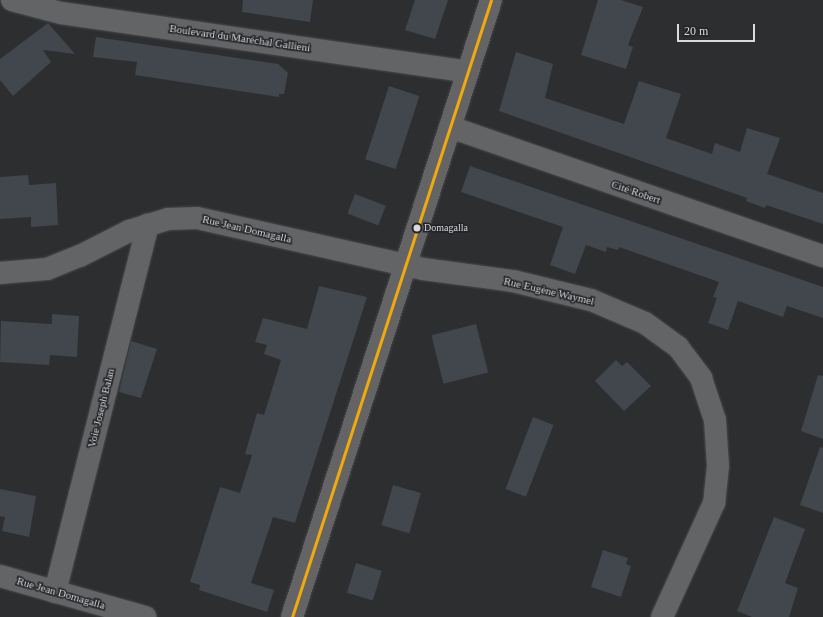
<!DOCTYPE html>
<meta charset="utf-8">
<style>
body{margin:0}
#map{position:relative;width:823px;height:617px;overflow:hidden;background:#2d2e30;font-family:Georgia,serif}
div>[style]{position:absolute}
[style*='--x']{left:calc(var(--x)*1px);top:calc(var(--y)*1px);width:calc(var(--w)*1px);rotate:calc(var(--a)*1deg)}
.building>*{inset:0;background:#42464d;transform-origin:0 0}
.roads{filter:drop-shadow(0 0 1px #494a4c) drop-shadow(0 0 1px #494a4c)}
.minor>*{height:22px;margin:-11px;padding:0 11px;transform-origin:11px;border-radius:11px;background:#636465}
.secondary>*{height:22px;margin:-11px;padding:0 11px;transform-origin:11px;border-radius:11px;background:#656465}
.bus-1>*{height:3px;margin:-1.5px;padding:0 1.5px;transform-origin:1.5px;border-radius:1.5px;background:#efaa0e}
.dots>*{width:11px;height:11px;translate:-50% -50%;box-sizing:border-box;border:2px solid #222427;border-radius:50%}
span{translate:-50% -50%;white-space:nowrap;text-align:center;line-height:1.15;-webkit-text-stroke:3px #222427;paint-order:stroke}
.bus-label{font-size:10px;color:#d9dadc}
.left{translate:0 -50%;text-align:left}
.street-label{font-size:11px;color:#d9dadc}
.scale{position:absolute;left:677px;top:24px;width:78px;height:18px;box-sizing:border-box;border:2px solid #d9dadc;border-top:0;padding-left:5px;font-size:12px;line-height:14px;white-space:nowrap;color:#d9dadc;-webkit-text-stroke:3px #222427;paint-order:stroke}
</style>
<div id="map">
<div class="building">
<div style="clip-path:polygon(243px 0,313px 0,310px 22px,242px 12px)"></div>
<div style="clip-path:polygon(415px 0,448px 0,435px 39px,405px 30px)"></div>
<div style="clip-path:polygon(598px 0,621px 0,643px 7px,628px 45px,633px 47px,626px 69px,581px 55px)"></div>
<div style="clip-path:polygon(48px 23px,75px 54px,43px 50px,51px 62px,13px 96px,0 80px,0 59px)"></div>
<div style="clip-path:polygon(96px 37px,278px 64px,288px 73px,284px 94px,279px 94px,279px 97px,135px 75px,137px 62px,93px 57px)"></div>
<div style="clip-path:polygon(516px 52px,553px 64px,545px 98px,624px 124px,639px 81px,681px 94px,666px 138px,712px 154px,715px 143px,740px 152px,747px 128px,780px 138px,767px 174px,823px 193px,823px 224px,766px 205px,765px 208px,746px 201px,747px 198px,499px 111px)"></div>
<div style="left:389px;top:86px;width:32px;height:77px;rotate:18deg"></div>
<div style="clip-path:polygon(470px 166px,823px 287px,823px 318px,787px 306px,783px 317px,738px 301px,728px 330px,708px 323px,717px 298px,713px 297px,719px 282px,619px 247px,618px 250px,607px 247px,606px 252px,586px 245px,575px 274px,550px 265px,563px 227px,461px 192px)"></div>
<div style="clip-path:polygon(28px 175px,29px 185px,56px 183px,58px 225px,31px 227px,31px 217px,0 219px,0 177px)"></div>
<div style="left:355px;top:194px;width:33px;height:21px;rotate:21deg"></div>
<div style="clip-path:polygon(319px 286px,367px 297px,295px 523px,273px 517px,251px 583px,274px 590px,267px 612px,199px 590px,200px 585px,190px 582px,220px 487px,240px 493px,252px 455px,245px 454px,257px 413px,264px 415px,281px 360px,264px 354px,267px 345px,255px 342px,263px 318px,307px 329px)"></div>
<div style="clip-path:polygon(52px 314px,79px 316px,77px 357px,50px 355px,49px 365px,0 362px,1px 321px,52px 324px)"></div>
<div style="left:476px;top:324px;width:50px;height:46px;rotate:76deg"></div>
<div style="clip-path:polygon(131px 341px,157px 349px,141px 398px,119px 392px)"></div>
<div style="clip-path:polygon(616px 360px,622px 366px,627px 362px,651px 386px,624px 411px,595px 381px)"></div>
<div style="clip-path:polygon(818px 375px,823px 376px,823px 439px,801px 431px)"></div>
<div style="left:533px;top:417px;width:22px;height:77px;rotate:21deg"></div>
<div style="clip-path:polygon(820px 447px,823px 448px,823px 513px,800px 505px)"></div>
<div style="left:393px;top:485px;width:29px;height:42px;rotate:16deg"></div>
<div style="clip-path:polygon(0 489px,36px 496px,29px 537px,2px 531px,5px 517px,0 516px)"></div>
<div style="clip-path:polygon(774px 517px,805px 529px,785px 583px,798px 588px,789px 617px,752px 617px,737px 611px)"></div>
<div style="clip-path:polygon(603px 550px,628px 558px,626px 564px,631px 566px,621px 597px,591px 587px)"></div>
<div style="left:356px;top:563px;width:27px;height:31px;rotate:17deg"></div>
</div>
<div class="roads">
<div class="minor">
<div style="--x:12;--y:0;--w:51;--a:14.9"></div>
<div style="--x:61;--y:13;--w:411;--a:8.2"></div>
<div style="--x:450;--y:127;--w:395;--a:19.1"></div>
<div style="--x:0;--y:273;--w:47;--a:-4.9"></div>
<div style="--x:47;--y:269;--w:35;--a:-22"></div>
<div style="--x:80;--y:256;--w:55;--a:-27"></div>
<div style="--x:129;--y:231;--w:41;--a:-17.1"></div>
<div style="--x:168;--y:219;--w:29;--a:-2"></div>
<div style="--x:197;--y:218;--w:232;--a:12.7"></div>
<div style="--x:423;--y:269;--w:91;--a:7.6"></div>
<div style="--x:513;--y:281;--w:80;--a:13.7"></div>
<div style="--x:591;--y:300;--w:59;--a:23.1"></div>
<div style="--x:645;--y:323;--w:41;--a:36"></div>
<div style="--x:678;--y:347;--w:39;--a:53"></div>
<div style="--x:701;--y:378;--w:44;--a:71.6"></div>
<div style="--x:715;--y:420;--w:46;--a:86.3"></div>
<div style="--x:718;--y:466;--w:37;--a:96"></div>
<div style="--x:714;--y:503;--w:125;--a:114.5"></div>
<div style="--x:0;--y:576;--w:151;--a:15.8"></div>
<div style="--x:55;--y:592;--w:379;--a:-75.8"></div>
</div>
<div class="secondary">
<div style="--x:292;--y:617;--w:648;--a:-72.12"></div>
</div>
</div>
<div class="bus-1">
<div style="--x:292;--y:617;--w:648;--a:-72.12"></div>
</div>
<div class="dots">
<div style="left:417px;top:228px;background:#d9dadc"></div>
</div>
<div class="bus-label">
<span class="left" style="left:424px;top:228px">Domagalla</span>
</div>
<div class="street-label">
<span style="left:240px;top:38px;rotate:8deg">Boulevard du Maréchal Gallieni</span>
<span style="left:636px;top:192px;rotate:19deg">Cité Robert</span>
<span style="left:247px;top:229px;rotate:13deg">Rue Jean Domagalla</span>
<span style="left:549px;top:291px;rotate:13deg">Rue Eugène Waymel</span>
<span style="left:101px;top:408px;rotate:-76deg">Voie Joseph Balan</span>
<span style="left:61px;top:593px;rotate:16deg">Rue Jean Domagalla</span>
</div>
<div class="scale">20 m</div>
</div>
